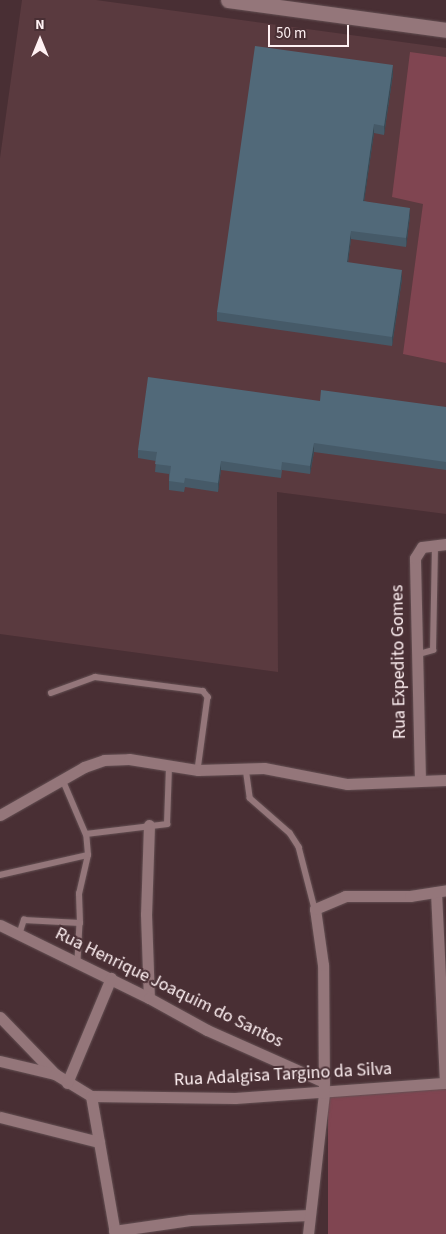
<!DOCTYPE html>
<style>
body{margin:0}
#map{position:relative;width:446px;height:1234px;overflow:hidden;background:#492f34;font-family:"Source Sans 3",sans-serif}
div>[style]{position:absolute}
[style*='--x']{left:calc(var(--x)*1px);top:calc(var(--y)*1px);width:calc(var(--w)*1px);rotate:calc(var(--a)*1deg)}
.built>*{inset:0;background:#5a3a3f}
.green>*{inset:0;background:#804551;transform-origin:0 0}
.roads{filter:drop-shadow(0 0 1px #645053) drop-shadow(0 0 1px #645053)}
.lane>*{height:5.5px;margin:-2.75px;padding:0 2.75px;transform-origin:2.75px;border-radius:2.75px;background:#94767a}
.street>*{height:11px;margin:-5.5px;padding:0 5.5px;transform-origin:5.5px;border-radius:5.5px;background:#94767a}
.secondary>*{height:15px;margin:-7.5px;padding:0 7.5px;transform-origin:7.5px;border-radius:7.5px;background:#94767a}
.wall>*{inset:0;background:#465a68}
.shaded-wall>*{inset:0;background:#394a55}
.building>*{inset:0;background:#516979}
span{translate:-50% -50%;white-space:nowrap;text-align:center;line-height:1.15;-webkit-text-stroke:4px #492f34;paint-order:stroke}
.street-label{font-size:18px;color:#fff1f3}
.north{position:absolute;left:15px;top:15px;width:50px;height:50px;-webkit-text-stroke:4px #492f34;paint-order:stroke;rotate:0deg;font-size:14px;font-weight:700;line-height:20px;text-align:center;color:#fff1f3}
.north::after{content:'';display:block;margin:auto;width:18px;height:22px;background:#fff1f3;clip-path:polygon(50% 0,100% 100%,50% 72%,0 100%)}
.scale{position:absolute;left:268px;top:25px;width:81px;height:22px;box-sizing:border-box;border:2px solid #fff1f3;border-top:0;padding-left:6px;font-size:15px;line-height:18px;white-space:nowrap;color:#fff1f3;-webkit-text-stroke:4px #492f34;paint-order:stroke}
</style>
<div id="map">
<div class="built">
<div style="clip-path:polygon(22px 0,96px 0,446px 48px,446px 514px,277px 492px,278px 672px,0 634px,0 158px)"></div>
</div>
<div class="green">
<div style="clip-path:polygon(410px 52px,446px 57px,446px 363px,403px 354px,423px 204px,392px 197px)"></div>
<div style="left:446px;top:1086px;width:148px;height:118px;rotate:90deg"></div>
</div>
<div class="roads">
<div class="lane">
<div style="--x:416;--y:655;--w:18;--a:-16"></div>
<div style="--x:433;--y:650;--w:105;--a:-88.9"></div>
<div style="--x:51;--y:693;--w:47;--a:-20"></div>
<div style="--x:95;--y:677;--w:109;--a:7.4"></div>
<div style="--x:203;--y:691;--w:8;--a:50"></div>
<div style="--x:208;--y:697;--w:74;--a:97.8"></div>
<div style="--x:246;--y:768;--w:30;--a:82"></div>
<div style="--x:250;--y:798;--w:53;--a:41.2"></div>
<div style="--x:290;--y:833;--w:17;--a:57"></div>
<div style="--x:299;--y:847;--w:64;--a:75.5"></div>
<div style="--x:63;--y:780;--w:59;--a:66.9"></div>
<div style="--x:0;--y:875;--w:90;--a:-12.8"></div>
<div style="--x:80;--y:923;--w:29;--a:-92"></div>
<div style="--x:79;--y:894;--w:40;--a:-77"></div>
<div style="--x:88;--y:855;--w:21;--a:-95"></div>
<div style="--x:86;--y:834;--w:82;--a:-7"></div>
<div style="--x:167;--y:824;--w:58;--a:-88"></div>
<div style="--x:19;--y:935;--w:16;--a:-72"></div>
<div style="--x:24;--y:920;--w:56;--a:3.1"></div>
<div style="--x:80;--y:923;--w:39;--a:93"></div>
</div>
<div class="street">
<div style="--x:420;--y:781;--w:223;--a:-91.3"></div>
<div style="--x:415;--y:558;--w:13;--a:-58"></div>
<div style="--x:422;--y:547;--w:24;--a:-7"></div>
<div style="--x:0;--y:815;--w:97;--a:-29.7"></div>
<div style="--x:84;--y:767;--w:21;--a:-19"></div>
<div style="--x:104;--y:760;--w:25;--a:-2"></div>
<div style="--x:129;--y:759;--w:70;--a:9.1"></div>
<div style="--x:198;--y:770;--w:66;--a:-1.7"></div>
<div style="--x:264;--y:768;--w:85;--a:10.9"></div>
<div style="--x:347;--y:784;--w:99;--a:-2.3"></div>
<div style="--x:149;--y:825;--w:89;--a:91.9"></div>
<div style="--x:146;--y:914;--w:84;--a:88"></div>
<div style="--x:436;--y:892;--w:191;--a:87.3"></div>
<div style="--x:0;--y:925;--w:166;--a:26.1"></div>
<div style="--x:149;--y:998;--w:66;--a:28.9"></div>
<div style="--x:207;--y:1030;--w:128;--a:24"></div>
<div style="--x:0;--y:1017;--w:79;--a:46"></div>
<div style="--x:0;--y:1061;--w:57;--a:13.3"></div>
<div style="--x:55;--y:1074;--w:42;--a:31.4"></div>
<div style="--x:91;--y:1096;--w:144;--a:0.8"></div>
<div style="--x:235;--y:1098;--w:212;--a:-4.1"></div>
<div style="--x:67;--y:1083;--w:114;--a:-67.3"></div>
<div style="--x:91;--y:1096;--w:140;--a:80.1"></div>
<div style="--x:0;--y:1117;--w:102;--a:14.2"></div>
<div style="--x:114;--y:1231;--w:77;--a:-8.2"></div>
<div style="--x:190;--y:1220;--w:119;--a:-2.4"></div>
<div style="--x:308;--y:1234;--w:142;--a:-83.5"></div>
<div style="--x:324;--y:1093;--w:128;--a:-90.4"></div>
<div style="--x:323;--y:965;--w:57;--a:-98.1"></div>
<div style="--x:315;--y:909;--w:33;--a:-23"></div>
<div style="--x:345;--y:896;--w:65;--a:0"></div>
<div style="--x:410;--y:896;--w:36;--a:-9"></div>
</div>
<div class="secondary">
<div style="--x:228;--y:0;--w:220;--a:7.8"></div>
</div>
</div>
<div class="wall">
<div style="clip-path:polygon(393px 74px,384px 135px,374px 133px,364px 201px,410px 216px,406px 247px,351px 239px,348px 263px,402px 279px,392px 346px,217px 321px,217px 312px)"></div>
<div style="clip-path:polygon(320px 401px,446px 407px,446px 470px,314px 452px,310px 474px,282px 470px,281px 478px,221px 470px,218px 492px,185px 487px,184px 492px,169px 490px,169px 474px,155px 472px,156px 461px,138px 458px,138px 450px)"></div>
</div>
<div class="shaded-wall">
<div style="clip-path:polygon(393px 65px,393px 74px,384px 135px,384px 126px)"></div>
<div style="clip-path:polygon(374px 124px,374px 133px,363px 209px,363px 201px)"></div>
<div style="clip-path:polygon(410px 208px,410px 216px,406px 247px,406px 238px)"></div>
<div style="clip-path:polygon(351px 231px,351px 239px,347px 271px,347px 262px)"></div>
<div style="clip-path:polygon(402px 270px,402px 279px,392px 346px,392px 337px)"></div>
<div style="clip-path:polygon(314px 443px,314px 452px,310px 474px,310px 466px)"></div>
<div style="clip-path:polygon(221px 461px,221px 470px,218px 492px,218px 483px)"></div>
</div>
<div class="building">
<div style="clip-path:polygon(255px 46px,393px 65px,384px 126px,374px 124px,363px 201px,410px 208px,406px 238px,351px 231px,347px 262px,402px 270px,392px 337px,217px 312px)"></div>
<div style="clip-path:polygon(148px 377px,320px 401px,321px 390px,446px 407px,446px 462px,314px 443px,310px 466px,282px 462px,281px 470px,221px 461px,218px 483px,185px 478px,184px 483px,169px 481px,171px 466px,155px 464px,157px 452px,138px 450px)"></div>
</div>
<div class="street-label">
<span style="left:399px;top:662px;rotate:-91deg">Rua Expedito Gomes</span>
<span style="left:169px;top:988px;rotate:26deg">Rua Henrique Joaquim do Santos</span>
<span style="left:283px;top:1075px;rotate:-3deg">Rua Adalgisa Targino da Silva</span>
</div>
<div class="north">N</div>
<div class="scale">50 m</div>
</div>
